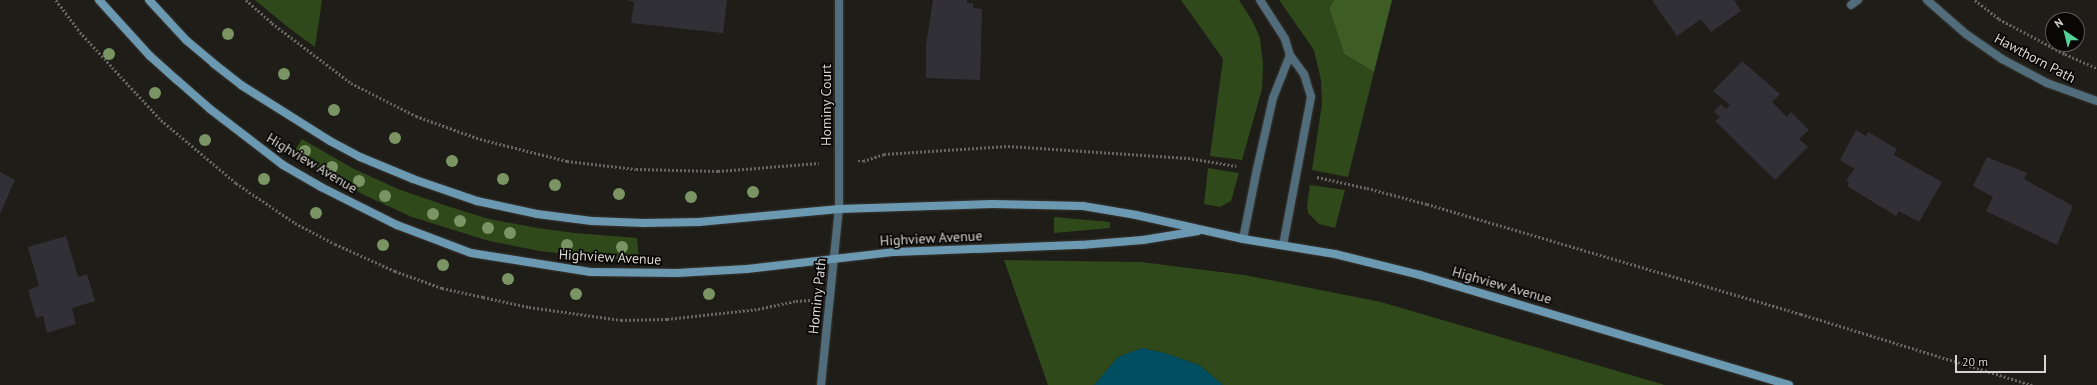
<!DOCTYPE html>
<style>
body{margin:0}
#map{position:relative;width:2097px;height:385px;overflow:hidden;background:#1f1d18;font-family:"PT Sans",sans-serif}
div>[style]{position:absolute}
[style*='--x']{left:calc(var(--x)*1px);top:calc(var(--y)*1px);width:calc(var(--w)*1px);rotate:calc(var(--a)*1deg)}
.green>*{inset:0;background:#30491b}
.forest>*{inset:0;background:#3e5d25}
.water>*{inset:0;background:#014e61}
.building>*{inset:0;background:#313036}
.path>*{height:2.5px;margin-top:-1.25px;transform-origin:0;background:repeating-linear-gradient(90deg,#676561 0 2px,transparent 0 4px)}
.roads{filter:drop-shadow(0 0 1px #393732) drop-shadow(0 0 1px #393732)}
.lane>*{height:8px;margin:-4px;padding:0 4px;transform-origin:4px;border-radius:4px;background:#516c7b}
.street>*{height:8px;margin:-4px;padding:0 4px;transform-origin:4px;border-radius:4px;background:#516c7b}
.secondary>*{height:8px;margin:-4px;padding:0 4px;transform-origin:4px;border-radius:4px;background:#6c99b2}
.trees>*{width:12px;height:12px;margin:-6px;border-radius:50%;background:#7a9463}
span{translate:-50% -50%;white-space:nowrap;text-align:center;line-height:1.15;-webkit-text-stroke:3.5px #080706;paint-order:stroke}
.street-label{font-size:14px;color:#d7d5d2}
.north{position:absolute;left:2045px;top:12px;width:40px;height:40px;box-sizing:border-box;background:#080706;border:1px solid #5b5958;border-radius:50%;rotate:325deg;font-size:11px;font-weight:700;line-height:16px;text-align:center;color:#d7d5d2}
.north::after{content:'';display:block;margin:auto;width:14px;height:18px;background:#53d396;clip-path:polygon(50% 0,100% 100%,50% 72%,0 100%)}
.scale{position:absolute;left:1955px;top:355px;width:91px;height:18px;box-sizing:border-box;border:2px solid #d7d5d2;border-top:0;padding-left:5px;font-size:12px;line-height:14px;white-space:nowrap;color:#d7d5d2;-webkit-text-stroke:3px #080706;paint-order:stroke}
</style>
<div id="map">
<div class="green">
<div style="clip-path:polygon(255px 0,322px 0,315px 47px,289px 28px)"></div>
<div style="clip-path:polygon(1181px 0,1239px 0,1253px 22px,1260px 38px,1263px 64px,1262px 89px,1242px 160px,1210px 156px,1223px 59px)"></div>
<div style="clip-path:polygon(1279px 0,1334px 0,1329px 8px,1344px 54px,1374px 72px,1348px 177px,1312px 170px,1322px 104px,1321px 80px,1314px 50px)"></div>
<div style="clip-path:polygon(302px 139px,352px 168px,398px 189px,447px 206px,489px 219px,537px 228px,575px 233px,637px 238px,639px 259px,611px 259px,540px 251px,489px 241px,412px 217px,362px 194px,293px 153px)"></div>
<div style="clip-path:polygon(1208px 168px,1239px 173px,1231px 201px,1220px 207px,1204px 204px)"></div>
<div style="clip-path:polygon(1310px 185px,1345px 190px,1335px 228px,1319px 224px,1308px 213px,1307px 205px)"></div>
<div style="clip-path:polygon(1054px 217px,1110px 222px,1110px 228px,1054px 233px)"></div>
<div style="clip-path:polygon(1004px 260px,1141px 262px,1244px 275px,1381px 302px,1665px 385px,1223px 385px,1199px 365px,1164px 353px,1142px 348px,1118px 357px,1094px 385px,1048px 385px)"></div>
</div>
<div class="forest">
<div style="clip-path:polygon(1334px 0,1392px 0,1374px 72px,1344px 54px,1329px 8px)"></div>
</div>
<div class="water">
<div style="clip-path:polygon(1142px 348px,1164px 353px,1199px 365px,1223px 385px,1094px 385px,1118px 357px)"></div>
</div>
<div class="building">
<div style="clip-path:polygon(628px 0,727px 0,723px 33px,631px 23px,634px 2px)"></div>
<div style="clip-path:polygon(933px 0,967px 0,967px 3px,973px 3px,973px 8px,982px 9px,980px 80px,926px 78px,926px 45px)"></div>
<div style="clip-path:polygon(1652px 0,1734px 0,1741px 11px,1711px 32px,1701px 19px,1677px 36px)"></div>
<div style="clip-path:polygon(1742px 61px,1780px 94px,1772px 102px,1787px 117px,1791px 112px,1809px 130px,1799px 139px,1808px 147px,1775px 180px,1715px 121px,1720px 117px,1714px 111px,1721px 104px,1726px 109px,1730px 105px,1713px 91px)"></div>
<div style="clip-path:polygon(1856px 130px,1866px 136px,1868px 132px,1897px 149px,1894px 155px,1942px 182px,1919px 222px,1899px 211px,1896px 216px,1847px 186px,1849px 182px,1846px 180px,1855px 169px,1840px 160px)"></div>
<div style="clip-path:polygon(1987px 157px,2027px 173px,2024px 179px,2073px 206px,2057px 245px,1986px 211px,1993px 197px,1973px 186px)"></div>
<div style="clip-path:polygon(0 172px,15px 180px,0 214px)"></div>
<div style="clip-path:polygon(66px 236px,78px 277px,87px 274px,95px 301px,72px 308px,76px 324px,47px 333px,43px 316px,36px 318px,28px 290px,39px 286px,28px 247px)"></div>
</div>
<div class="path">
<div style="--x:56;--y:0;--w:40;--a:53"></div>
<div style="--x:80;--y:32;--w:120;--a:47.4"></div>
<div style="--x:161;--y:120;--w:98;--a:40"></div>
<div style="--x:236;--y:183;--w:71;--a:34.1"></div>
<div style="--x:295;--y:223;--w:45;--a:27.7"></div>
<div style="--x:335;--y:244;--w:66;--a:24.2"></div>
<div style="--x:395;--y:271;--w:50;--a:19.9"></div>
<div style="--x:442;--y:288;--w:42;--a:12.4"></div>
<div style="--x:483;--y:297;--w:47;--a:12.3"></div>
<div style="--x:529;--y:307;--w:93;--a:8"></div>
<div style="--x:621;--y:320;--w:46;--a:-1.2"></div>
<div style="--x:667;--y:319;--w:92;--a:-6.3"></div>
<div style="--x:758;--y:309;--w:39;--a:-12"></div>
<div style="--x:796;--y:301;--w:15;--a:-4"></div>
<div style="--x:246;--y:0;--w:35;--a:41"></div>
<div style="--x:272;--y:23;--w:99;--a:37.2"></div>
<div style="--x:351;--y:83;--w:73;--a:26.9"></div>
<div style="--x:416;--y:116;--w:68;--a:19.8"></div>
<div style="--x:480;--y:139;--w:90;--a:14.2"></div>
<div style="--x:567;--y:161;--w:69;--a:6.6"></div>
<div style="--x:636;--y:169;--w:82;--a:1.4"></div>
<div style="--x:718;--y:171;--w:101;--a:-4.5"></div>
<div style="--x:1975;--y:0;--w:31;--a:38"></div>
<div style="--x:1999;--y:19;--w:75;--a:27.9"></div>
<div style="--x:2065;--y:54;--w:35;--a:24"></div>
<div style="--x:858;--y:161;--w:5;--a:0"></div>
<div style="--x:863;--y:161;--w:22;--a:-18"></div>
<div style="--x:884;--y:154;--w:124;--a:-3.7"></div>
<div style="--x:1008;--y:146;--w:180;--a:3.8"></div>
<div style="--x:1188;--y:158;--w:49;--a:9.5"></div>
<div style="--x:1317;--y:177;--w:51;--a:12.4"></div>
<div style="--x:1367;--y:188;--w:62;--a:14.9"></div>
<div style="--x:1427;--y:204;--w:390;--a:16.4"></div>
<div style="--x:1801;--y:314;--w:242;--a:17.1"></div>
</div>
<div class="roads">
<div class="lane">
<div style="--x:1260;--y:0;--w:46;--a:57.3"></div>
<div style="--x:1285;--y:39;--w:17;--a:73"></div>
<div style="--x:1243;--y:239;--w:71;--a:-78.7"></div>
<div style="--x:1257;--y:169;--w:73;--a:-77.3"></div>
<div style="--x:1273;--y:98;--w:46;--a:-68.4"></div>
<div style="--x:1290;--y:55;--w:24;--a:54"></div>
<div style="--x:1304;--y:74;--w:24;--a:73"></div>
<div style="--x:1311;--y:97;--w:151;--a:100.7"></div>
</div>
<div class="street">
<div style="--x:1927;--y:0;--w:52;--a:41.1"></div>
<div style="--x:1966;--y:34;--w:44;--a:34.8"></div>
<div style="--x:2002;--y:59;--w:51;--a:28.1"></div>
<div style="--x:2047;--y:83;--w:53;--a:19.8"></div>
<div style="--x:1851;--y:5;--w:9;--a:-36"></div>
<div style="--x:821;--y:385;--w:177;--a:-84.2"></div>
<div style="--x:839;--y:209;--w:209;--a:-90"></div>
</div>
<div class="secondary">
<div style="--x:99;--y:0;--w:76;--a:47.7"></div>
<div style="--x:150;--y:56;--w:36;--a:42"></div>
<div style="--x:177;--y:80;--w:44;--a:41.3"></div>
<div style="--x:210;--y:109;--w:92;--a:37.5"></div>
<div style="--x:283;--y:165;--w:44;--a:30.1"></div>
<div style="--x:321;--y:187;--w:85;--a:26.6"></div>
<div style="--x:397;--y:225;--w:79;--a:20.7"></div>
<div style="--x:471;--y:253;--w:121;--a:9"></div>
<div style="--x:591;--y:272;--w:86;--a:0.7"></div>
<div style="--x:677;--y:273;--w:70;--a:-3.3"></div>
<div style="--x:747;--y:269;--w:149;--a:-6.6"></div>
<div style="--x:895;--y:252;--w:186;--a:-2.2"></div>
<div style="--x:1081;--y:245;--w:62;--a:-4.6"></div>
<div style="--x:1143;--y:240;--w:56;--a:-9.3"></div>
<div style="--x:149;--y:0;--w:54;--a:47.2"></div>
<div style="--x:186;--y:40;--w:35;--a:40"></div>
<div style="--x:213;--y:63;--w:36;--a:38"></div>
<div style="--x:241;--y:85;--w:105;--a:32.2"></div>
<div style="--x:330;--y:141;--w:34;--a:28"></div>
<div style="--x:360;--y:157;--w:57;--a:22.5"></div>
<div style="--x:413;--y:179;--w:68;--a:19"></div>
<div style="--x:477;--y:201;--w:61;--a:12.2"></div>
<div style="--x:537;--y:214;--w:55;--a:7.3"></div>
<div style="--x:592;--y:221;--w:52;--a:2.2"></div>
<div style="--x:644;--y:223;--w:55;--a:-1"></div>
<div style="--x:699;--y:222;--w:141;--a:-5.3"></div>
<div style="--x:839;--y:209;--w:154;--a:-1.9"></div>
<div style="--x:993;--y:204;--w:90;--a:1.3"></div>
<div style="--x:1083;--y:206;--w:54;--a:9.6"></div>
<div style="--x:1136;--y:215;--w:110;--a:12.6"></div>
<div style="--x:1243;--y:239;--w:93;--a:9.3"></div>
<div style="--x:1335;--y:254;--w:88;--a:13.9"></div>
<div style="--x:1420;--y:275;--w:385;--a:16.6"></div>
</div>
</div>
<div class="trees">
<div style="left:228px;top:34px"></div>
<div style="left:109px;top:54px"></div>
<div style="left:284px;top:74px"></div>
<div style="left:155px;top:93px"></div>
<div style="left:334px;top:110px"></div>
<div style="left:395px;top:138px"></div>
<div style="left:205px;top:140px"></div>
<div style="left:305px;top:151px"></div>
<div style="left:452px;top:161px"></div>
<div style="left:332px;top:167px"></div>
<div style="left:264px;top:179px"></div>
<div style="left:503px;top:179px"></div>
<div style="left:359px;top:181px"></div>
<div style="left:555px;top:185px"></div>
<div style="left:753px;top:192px"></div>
<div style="left:619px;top:194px"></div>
<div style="left:385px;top:196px"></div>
<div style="left:691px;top:197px"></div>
<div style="left:316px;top:213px"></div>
<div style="left:433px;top:214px"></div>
<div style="left:460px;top:221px"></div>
<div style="left:488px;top:228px"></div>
<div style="left:510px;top:233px"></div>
<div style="left:383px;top:245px"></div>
<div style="left:567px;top:245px"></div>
<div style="left:622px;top:247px"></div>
<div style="left:443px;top:265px"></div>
<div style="left:508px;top:279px"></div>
<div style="left:576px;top:294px"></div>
<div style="left:709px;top:294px"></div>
</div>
<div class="street-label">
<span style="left:2035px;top:58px;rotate:28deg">Hawthorn Path</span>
<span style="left:826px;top:105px;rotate:-90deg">Hominy Court</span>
<span style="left:312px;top:163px;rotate:31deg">Highview Avenue</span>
<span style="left:931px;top:238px;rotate:-3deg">Highview Avenue</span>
<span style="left:610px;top:257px;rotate:3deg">Highview Avenue</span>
<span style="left:1502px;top:285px;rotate:16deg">Highview Avenue</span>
<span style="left:817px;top:296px;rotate:-84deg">Hominy Path</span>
</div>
<div class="north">N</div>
<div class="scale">20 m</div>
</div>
